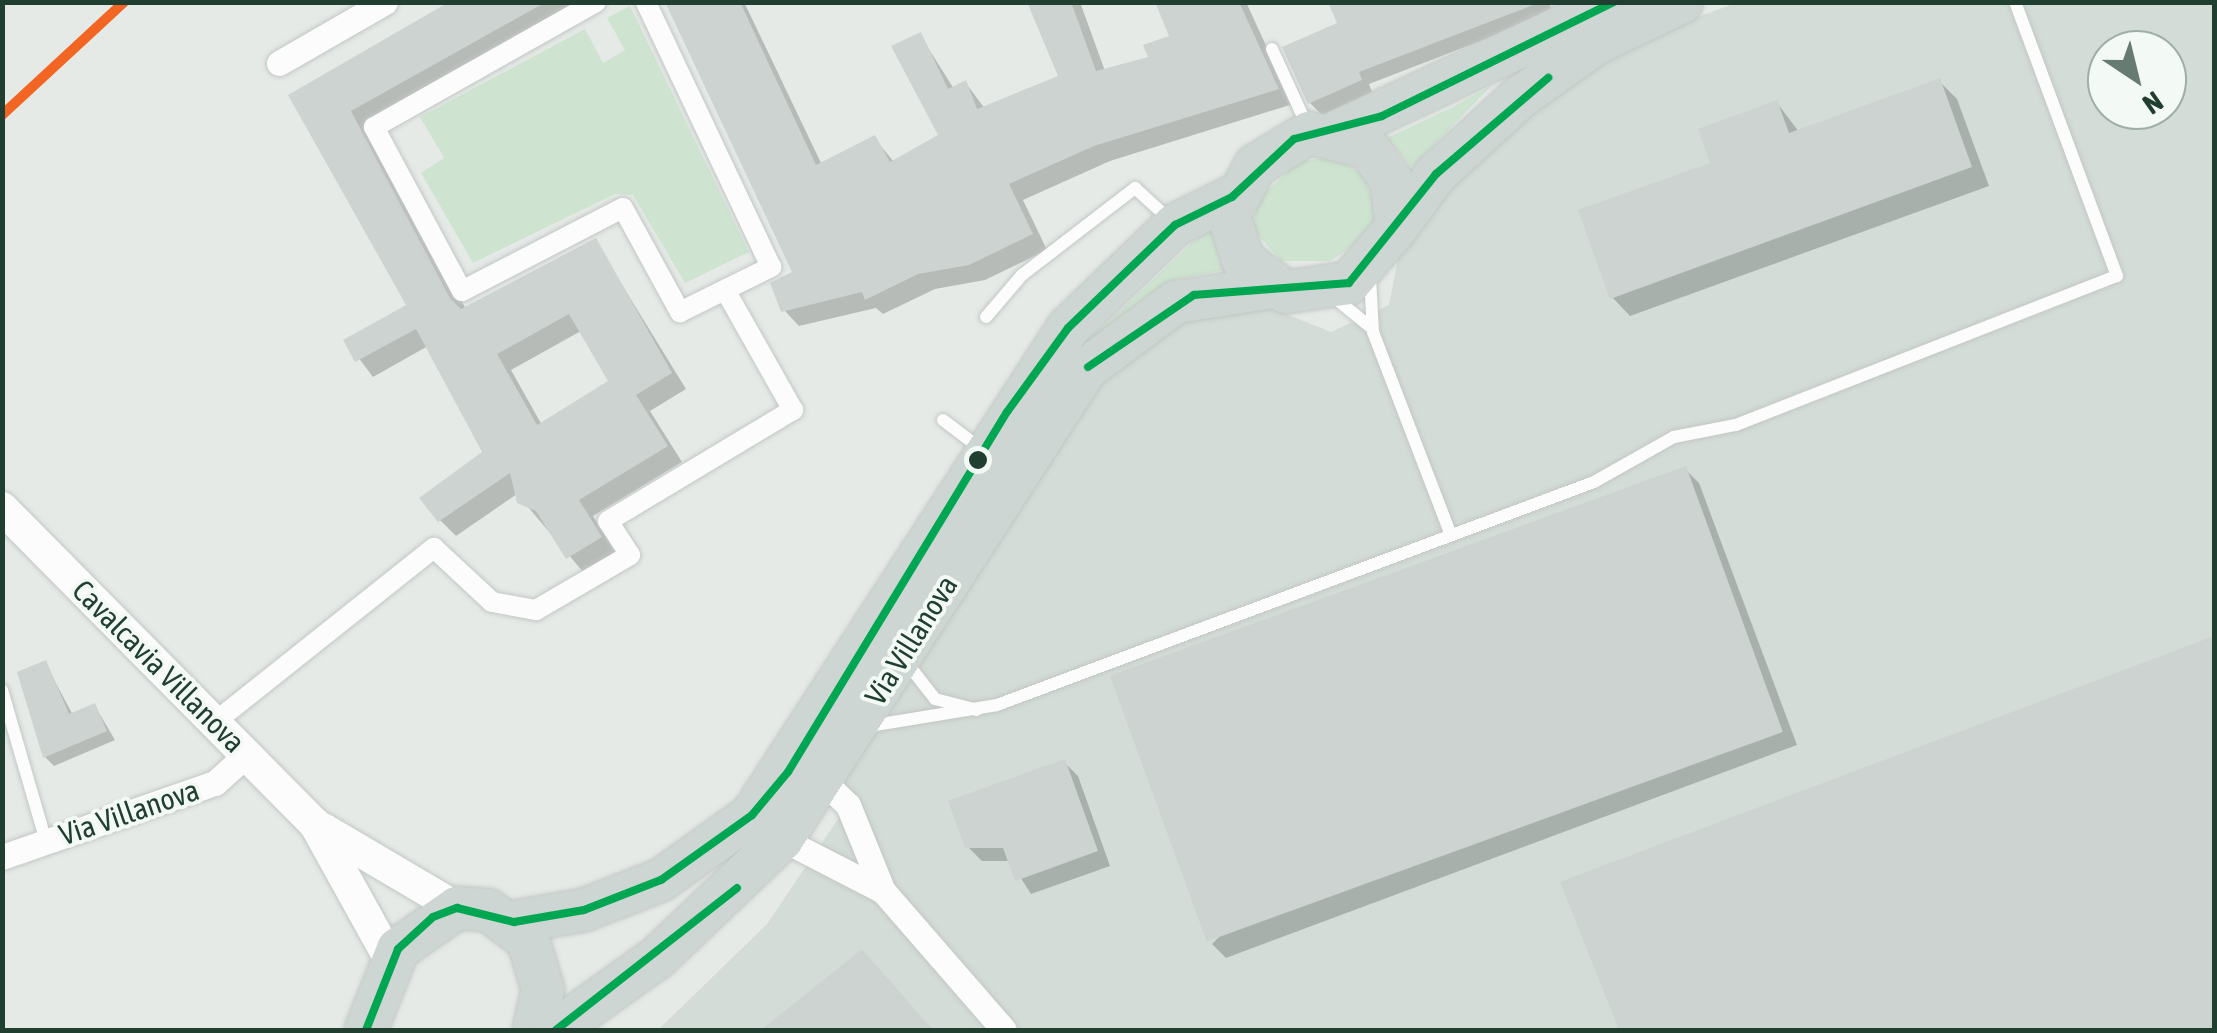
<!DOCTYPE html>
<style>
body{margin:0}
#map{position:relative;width:2217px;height:1033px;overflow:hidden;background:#e5eae7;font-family:"Asap Condensed",sans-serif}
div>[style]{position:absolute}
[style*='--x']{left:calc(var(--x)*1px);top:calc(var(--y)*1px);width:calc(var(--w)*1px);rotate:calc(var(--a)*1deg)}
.built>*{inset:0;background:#d3dcd6}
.green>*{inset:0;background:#cee4d0}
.shadow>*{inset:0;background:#0003}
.building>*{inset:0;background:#cdd3d0;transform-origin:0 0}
.roads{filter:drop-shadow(0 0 2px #c2c7c4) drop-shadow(0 0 2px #c2c7c4)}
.service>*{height:12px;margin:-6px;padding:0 6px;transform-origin:6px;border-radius:6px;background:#fbfcfb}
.pedestrian>*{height:20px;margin:-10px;padding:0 10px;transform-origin:10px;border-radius:10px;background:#fbfcfb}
.minor>*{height:25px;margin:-12.5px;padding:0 12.5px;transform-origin:12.5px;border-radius:12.5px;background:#fbfcfb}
.tertiary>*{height:32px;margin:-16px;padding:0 16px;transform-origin:16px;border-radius:16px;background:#fbfcfb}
.primary>*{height:42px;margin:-21px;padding:0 21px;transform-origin:21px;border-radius:21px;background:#cdd6d2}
.bus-1>*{height:8px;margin:-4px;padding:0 4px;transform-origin:4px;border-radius:4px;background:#00a651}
.rail-1>*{height:10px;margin:-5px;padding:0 5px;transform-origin:5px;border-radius:5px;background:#f26522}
.dots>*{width:28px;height:28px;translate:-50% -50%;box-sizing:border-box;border:5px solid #f3f9f5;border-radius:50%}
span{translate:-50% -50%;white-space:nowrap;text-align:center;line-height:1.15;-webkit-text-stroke:8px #f3f9f5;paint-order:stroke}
.street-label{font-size:30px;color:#213f31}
.frame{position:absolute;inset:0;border:5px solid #213f31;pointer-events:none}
.north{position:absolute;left:2087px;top:30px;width:100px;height:100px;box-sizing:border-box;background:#f3f9f5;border:2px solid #9fafa7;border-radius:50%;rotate:145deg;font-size:28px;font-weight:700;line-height:40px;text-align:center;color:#213f31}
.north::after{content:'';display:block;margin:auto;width:35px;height:45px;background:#667b71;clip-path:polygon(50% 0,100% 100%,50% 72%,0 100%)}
</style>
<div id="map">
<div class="built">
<div style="clip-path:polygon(evenodd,1736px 3px,2214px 3px,2214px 1030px,658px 1030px,767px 924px,849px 803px,837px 782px,1108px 367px,1177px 318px,1269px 307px,1331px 332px,1389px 305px,1400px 248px,1479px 151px,1627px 43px,1736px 3px,2107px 50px,2167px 50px,2167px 110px,2107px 110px,2107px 50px)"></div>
</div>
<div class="green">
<div style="clip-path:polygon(630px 6px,749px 252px,685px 283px,633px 195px,615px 194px,473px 263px,421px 173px,444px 158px,420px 117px,585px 29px,603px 63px,625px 50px,607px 18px)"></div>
<div style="clip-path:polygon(1491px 86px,1412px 168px,1387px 138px,1453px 107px)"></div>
<div style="clip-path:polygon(1336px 156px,1365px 177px,1377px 217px,1360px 242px,1330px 261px,1281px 261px,1253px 229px,1258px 199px,1299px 162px)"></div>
<div style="clip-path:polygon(1210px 226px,1224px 270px,1178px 279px,1086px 343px)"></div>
</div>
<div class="shadow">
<div style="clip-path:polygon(evenodd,457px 2px,589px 2px,364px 127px,466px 309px,595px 241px,686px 389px,650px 411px,682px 462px,593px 516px,616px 553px,584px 573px,517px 494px,456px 536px,440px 520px,485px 453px,428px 346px,373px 377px,346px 341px,409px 306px,291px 96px,457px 2px,581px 331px,611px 382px,542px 425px,511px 370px,581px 331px)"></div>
<div style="clip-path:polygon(669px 2px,744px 2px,822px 165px,874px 138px,895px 163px,942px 136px,920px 35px,954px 89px,966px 83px,985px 109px,1061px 77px,1030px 2px,1080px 2px,1105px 71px,1151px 59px,1173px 38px,1158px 2px,1246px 2px,1293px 104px,1110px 161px,1023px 200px,1047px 250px,985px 280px,935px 289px,883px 314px,876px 308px,799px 326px,784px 310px,796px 274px)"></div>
<div style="clip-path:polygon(1331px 2px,1549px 2px,1553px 13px,1369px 84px,1372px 92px,1322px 115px,1310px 103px,1340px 24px)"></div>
<div style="clip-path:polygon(1939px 81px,1957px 99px,1989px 186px,1630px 316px,1612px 297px,1713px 164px,1777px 103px,1799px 132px)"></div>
<div style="clip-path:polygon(1685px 469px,1699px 483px,1797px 745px,1226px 958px,1212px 944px)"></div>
<div style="clip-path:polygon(2214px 639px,2214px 1030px,1622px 1030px,1564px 883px)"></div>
<div style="clip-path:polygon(45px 663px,73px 715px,95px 706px,115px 740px,54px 766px,45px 757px)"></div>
<div style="clip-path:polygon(1064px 762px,1078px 776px,1110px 866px,1031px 894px,1010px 861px,982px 861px,968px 847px)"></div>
<div style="clip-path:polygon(861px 952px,931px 1030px,765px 1030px)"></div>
</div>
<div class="building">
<div style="clip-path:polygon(evenodd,449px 2px,546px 2px,351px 111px,450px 298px,461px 309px,596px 238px,672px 373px,636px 395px,668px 446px,579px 500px,602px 537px,566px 559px,536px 511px,517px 503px,510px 473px,438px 522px,419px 498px,482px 452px,416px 329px,355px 362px,343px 340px,406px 305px,288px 95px,449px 2px,569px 314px,608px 381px,537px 425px,497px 354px,569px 314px)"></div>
<div style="clip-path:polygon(665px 2px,740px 2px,816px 165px,875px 135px,890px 162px,938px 135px,891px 46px,921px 32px,948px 89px,966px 80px,977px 109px,1058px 76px,1027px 2px,1071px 2px,1096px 71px,1148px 57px,1143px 45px,1169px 36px,1155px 2px,1239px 2px,1279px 89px,1094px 146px,1009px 184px,1033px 234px,969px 265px,918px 274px,865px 300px,862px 292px,781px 312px,770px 283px,792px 272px)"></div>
<div style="clip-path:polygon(1328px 2px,1533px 2px,1533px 5px,1359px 72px,1362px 80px,1308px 104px,1282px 47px,1337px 23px)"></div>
<div style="clip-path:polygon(1940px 78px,1972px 167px,1610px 299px,1578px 210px,1710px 163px,1698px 129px,1777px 100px,1789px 133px)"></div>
<div style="left:1686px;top:466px;width:283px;height:613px;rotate:70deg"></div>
<div style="clip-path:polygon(2214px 636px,2214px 1030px,1619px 1030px,1560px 882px)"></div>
<div style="clip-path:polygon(46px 660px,69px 714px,95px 703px,107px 731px,43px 758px,17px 672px)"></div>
<div style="clip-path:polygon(1065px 759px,1098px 851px,1015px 881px,1003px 848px,965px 848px,948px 801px)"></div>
<div style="clip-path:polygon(862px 949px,933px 1030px,761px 1030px)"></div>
</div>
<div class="roads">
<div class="service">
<div style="--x:1272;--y:49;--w:89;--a:65.4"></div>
<div style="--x:1370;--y:277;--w:55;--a:86.9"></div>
<div style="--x:1373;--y:332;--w:217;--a:69"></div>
<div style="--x:1335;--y:298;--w:44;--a:39.5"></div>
<div style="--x:986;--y:317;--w:55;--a:-49.4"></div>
<div style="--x:1022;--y:275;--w:143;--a:-37.6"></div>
<div style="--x:1135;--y:188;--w:47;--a:42.4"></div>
<div style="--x:943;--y:420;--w:48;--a:37.3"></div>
<div style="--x:907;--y:663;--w:46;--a:52.1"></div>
<div style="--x:935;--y:699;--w:43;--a:14.7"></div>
<div style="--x:2;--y:690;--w:157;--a:73.8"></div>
<div style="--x:869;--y:726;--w:130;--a:-9.3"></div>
<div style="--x:997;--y:705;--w:637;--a:-20.48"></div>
<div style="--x:1594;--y:482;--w:92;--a:-29.4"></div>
<div style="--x:1674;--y:437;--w:63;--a:-11"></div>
<div style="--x:1736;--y:425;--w:409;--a:-21.4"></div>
<div style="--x:2117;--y:276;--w:292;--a:-110.4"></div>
</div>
<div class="pedestrian">
<div style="--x:596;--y:2;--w:255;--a:150.6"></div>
<div style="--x:374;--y:127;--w:186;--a:61.8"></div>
<div style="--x:462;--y:291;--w:181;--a:-27.3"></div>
<div style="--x:623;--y:208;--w:119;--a:61.3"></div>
<div style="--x:680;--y:312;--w:102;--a:-26.3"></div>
<div style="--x:771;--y:267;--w:293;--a:-115.3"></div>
<div style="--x:215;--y:722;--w:280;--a:-38.5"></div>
<div style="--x:434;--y:548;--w:79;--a:43"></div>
<div style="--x:492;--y:602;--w:45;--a:10.3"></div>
<div style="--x:536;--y:610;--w:109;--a:-30.3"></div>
<div style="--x:630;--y:555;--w:40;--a:-122.9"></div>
<div style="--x:608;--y:521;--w:216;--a:-31"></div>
<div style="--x:793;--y:410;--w:138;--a:-119.5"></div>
</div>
<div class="minor">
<div style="--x:279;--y:63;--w:122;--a:-29.9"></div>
<div style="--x:823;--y:781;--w:35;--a:44"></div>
<div style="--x:848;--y:805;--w:93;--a:67.9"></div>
<div style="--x:782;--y:839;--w:114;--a:27.2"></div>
<div style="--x:883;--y:891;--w:184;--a:49"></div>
<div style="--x:2;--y:857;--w:225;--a:-19.2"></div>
<div style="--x:215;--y:783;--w:43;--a:-42.2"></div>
</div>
<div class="tertiary">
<div style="--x:2;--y:508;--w:445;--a:45.3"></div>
<div style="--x:315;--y:824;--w:157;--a:61"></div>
<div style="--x:323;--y:829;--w:156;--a:30.5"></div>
</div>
<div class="primary">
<div style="--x:1309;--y:133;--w:60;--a:13.6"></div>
<div style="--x:1367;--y:147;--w:41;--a:54"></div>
<div style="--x:1391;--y:180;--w:47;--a:82.7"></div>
<div style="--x:1397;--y:227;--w:74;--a:130.6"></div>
<div style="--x:1349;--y:283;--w:64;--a:171.9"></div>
<div style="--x:1286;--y:292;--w:54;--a:-143.3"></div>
<div style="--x:1243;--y:260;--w:46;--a:-107.7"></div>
<div style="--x:1229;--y:216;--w:56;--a:-62.5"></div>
<div style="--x:1255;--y:166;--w:63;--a:-31.4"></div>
<div style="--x:1336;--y:133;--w:308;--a:-25.2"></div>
<div style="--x:1397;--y:227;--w:66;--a:-53.7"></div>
<div style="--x:1436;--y:174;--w:113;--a:-42.5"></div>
<div style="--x:1519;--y:98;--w:95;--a:-35.5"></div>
<div style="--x:1596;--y:43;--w:95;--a:-25.5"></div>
<div style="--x:514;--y:922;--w:71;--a:-9.7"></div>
<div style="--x:584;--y:910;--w:83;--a:-21.3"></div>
<div style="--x:661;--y:880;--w:112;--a:-35.5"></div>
<div style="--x:752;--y:815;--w:581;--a:-57.02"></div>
<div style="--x:1068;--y:328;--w:149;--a:-43.9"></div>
<div style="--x:1175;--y:225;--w:64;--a:-26.2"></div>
<div style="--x:366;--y:1030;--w:87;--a:-68.4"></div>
<div style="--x:398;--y:949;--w:72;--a:-34.8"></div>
<div style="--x:457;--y:908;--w:31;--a:4"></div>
<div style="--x:488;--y:910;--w:50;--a:36.9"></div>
<div style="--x:528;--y:940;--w:51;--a:73"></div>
<div style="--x:543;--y:989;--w:42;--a:102.4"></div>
<div style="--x:556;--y:1030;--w:125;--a:-35.6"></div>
<div style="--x:658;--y:957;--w:171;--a:-43.6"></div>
<div style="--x:782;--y:839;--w:560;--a:-57.1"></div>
<div style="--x:1086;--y:369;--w:112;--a:-36.7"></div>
<div style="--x:1176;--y:302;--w:98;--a:-8.8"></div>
</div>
</div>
<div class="bus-1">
<div style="--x:1088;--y:367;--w:128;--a:-34.2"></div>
<div style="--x:1194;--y:295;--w:155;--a:-4.4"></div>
<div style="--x:1349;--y:283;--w:139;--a:-51.4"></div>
<div style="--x:1436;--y:174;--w:148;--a:-40.6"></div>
<div style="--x:366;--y:1030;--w:87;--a:-68.4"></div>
<div style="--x:398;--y:949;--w:47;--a:-42.4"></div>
<div style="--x:433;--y:917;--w:26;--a:-21"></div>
<div style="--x:457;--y:908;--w:59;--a:13.8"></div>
<div style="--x:514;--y:922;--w:71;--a:-9.7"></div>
<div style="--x:584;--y:910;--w:83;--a:-21.3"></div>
<div style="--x:661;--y:880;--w:112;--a:-35.5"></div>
<div style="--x:752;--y:815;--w:56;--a:-50.1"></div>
<div style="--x:788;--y:772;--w:421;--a:-58.7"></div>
<div style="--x:1007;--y:412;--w:104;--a:-54"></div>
<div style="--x:1068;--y:328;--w:149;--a:-43.9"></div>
<div style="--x:1175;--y:225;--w:64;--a:-26.2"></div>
<div style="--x:1232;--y:197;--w:85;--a:-43.1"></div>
<div style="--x:1294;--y:139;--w:91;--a:-14.6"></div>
<div style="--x:1382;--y:116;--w:258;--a:-26.2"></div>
<div style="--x:556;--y:1030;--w:230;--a:-38.1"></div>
</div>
<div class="rail-1">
<div style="--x:2;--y:115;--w:166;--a:-42.8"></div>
</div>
<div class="dots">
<div style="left:978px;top:460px;background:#213f31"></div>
</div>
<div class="street-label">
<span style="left:911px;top:640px;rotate:-58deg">Via Villanova</span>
<span style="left:159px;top:666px;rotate:45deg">Cavalcavia Villanova</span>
<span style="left:129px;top:812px;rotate:-19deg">Via Villanova</span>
</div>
<div class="frame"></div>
<div class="north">N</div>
</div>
